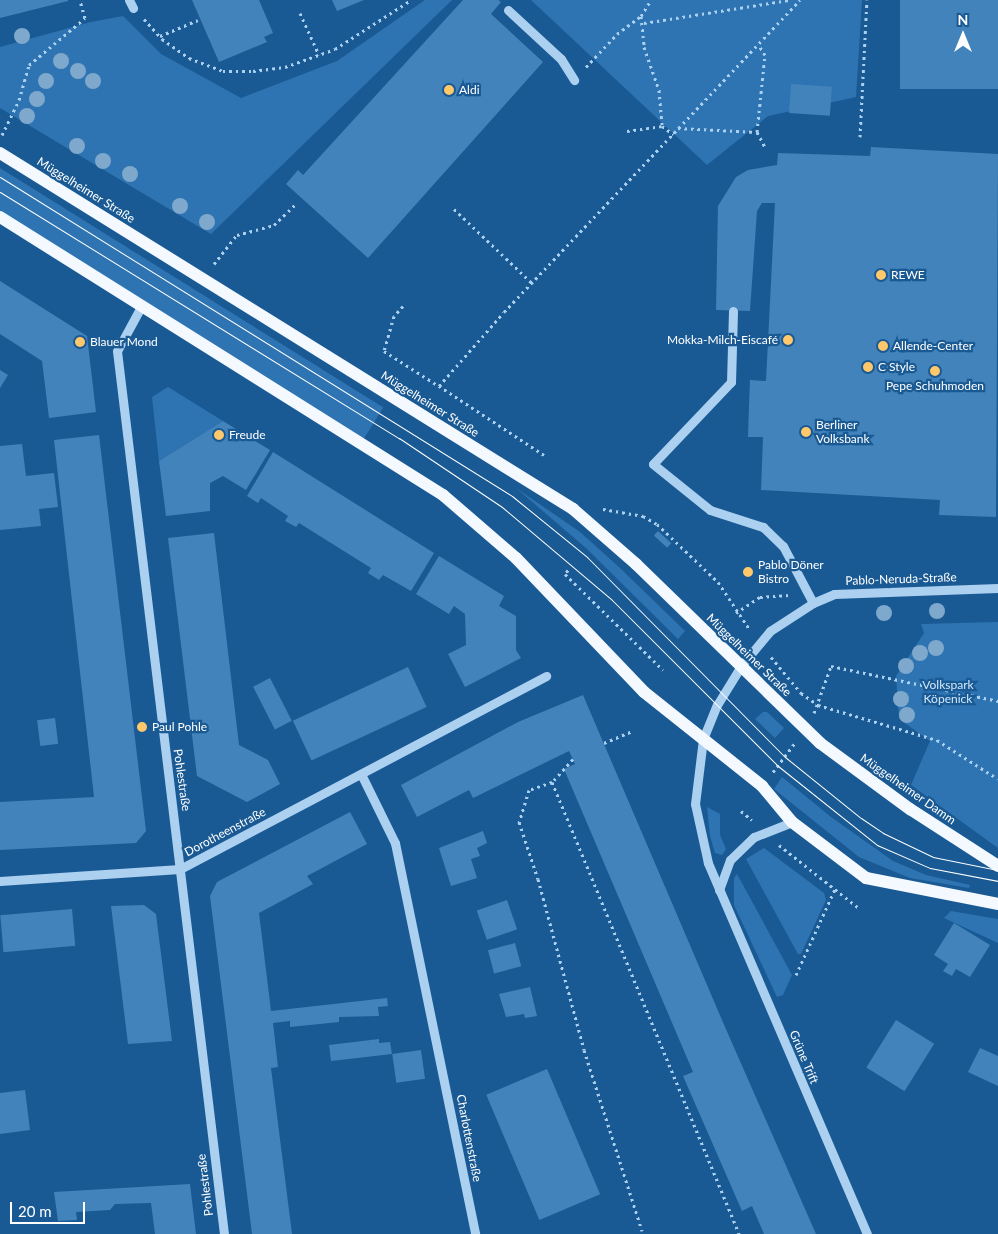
<!DOCTYPE html>
<meta charset="utf-8">
<style>
body{margin:0}
#map{position:relative;width:998px;height:1234px;overflow:hidden;background:#1a5a94;font-family:Lato,sans-serif}
div>[style]{position:absolute}
[style*='--x']{left:calc(var(--x)*1px);top:calc(var(--y)*1px);width:calc(var(--w)*1px);rotate:calc(var(--a)*1deg)}
.green>*{inset:0;background:#2e74b2;transform-origin:0 0}
.building>*{inset:0;background:#4383bb;transform-origin:0 0}
.path>*{height:3px;margin-top:-1.5px;transform-origin:0;background:repeating-linear-gradient(90deg,#acd0f0 0 2.5px,transparent 0 6.5px)}
.minor>*{height:9px;margin:-4.5px;padding:0 4.5px;transform-origin:4.5px;border-radius:4.5px;background:#acd0f0}
.major>*{height:12px;margin:-6px;padding:0 6px;transform-origin:6px;border-radius:6px;background:#f4f9ff}
.tram>*{height:1px;margin:-0.5px;padding:0 0.5px;transform-origin:0.5px;border-radius:0.5px;background:#fff}
.trees>*{width:16px;height:16px;margin:-8px;border-radius:50%;background:#7fa8cd}
.dots>*{width:14px;height:14px;translate:-50% -50%;box-sizing:border-box;border:2px solid #1a5a94;border-radius:50%}
span{translate:-50% -50%;white-space:nowrap;text-align:center;line-height:1.15;-webkit-text-stroke:4.5px #1a5a94;paint-order:stroke}
.poi-label{font-size:12px;color:#fff}
.left{translate:0 -50%;text-align:left}
.right{translate:-100% -50%;text-align:right}
.street-label{font-size:12px;color:#fff}
.park-label{font-size:12px;color:#d2e8fb}
.north{position:absolute;left:938px;top:10px;width:50px;height:50px;-webkit-text-stroke:4px #1a5a94;paint-order:stroke;rotate:0deg;font-size:14px;font-weight:700;line-height:20px;text-align:center;color:#fff}
.north::after{content:'';display:block;margin:auto;width:18px;height:22px;background:#fff;clip-path:polygon(50% 0,100% 100%,50% 72%,0 100%)}
.scale{position:absolute;left:10px;top:1202px;width:75px;height:22px;box-sizing:border-box;border:2px solid #fff;border-top:0;padding-left:6px;font-size:15px;line-height:18px;white-space:nowrap;color:#fff;-webkit-text-stroke:4px #1a5a94;paint-order:stroke}
</style>
<div id="map">
<div class="green">
<div style="clip-path:polygon(425px 0,452px 0,211px 234px,0 108px,0 47px,91px 22px,123px 16px,161px 54px,241px 98px,337px 61px)"></div>
<div style="clip-path:polygon(531px 0,862px 0,856px 97px,768px 116px,707px 165px)"></div>
<div style="left:0;top:168px;width:452px;height:38px;rotate:32deg"></div>
<div style="clip-path:polygon(168px 387px,223px 421px,159px 461px,152px 397px)"></div>
<div style="clip-path:polygon(516px 488px,580px 532px,620px 568px,685px 631px,678px 639px,586px 548px)"></div>
<div style="clip-path:polygon(998px 622px,998px 848px,911px 785px,930px 741px,899px 719px,896px 676px,924px 633px,921px 624px)"></div>
<div style="clip-path:polygon(763px 712px,767px 712px,784px 728px,775px 738px,755px 719px)"></div>
<div style="clip-path:polygon(782px 777px,831px 817px,893px 861px,926px 875px,970px 885px,969px 888px,910px 878px,859px 857px,774px 789px)"></div>
<div style="clip-path:polygon(707px 807px,720px 814px,720px 835px,726px 849px,722px 855px,715px 853px,710px 836px)"></div>
<div style="clip-path:polygon(764px 848px,824px 893px,826px 900px,801px 954px,798px 954px,746px 859px)"></div>
<div style="clip-path:polygon(737px 874px,792px 975px,783px 995px,777px 997px,734px 905px,734px 878px)"></div>
<div style="clip-path:polygon(951px 911px,998px 919px,998px 943px,944px 918px)"></div>
</div>
<div class="building">
<div style="clip-path:polygon(0 0,68px 0,68px 1px,0 18px)"></div>
<div style="clip-path:polygon(192px 0,259px 0,273px 33px,264px 37px,267px 42px,219px 62px)"></div>
<div style="clip-path:polygon(332px 0,364px 0,337px 11px)"></div>
<div style="clip-path:polygon(463px 0,498px 0,501px 2px,491px 14px,543px 62px,368px 258px,286px 184px,298px 170px,303px 175px)"></div>
<div style="left:900px;top:0;width:98px;height:89px"></div>
<div style="left:791px;top:84px;width:41px;height:29px;rotate:4deg"></div>
<div style="clip-path:polygon(871px 147px,998px 154px,996px 517px,939px 515px,940px 500px,761px 490px,763px 437px,748px 437px,749px 405px,750px 380px,766px 381px,775px 203px,762px 203px,757px 211px,750px 311px,716px 310px,718px 206px,736px 177px,748px 170px,777px 165px,778px 153px,870px 156px)"></div>
<div style="clip-path:polygon(0 281px,87px 336px,96px 412px,49px 418px,42px 361px,0 334px)"></div>
<div style="clip-path:polygon(0 370px,8px 375px,0 388px)"></div>
<div style="clip-path:polygon(223px 421px,270px 450px,246px 490px,223px 476px,210px 483px,210px 511px,166px 516px,159px 461px)"></div>
<div style="clip-path:polygon(99px 435px,146px 831px,136px 843px,0 850px,0 802px,94px 797px,54px 440px)"></div>
<div style="clip-path:polygon(22px 444px,26px 476px,54px 473px,58px 507px,39px 509px,41px 526px,0 530px,0 446px)"></div>
<div style="clip-path:polygon(273px 452px,434px 553px,411px 591px,383px 575px,379px 580px,368px 573px,371px 568px,299px 523px,296px 527px,285px 521px,288px 516px,261px 498px,258px 503px,247px 496px)"></div>
<div style="left:658px;top:531px;width:18px;height:6px;rotate:43deg"></div>
<div style="clip-path:polygon(214px 533px,239px 745px,268px 760px,280px 784px,247px 802px,197px 776px,168px 538px)"></div>
<div style="clip-path:polygon(439px 556px,504px 596px,499px 606px,516px 616px,516px 650px,521px 658px,465px 687px,448px 654px,466px 645px,465px 614px,454px 606px,449px 614px,416px 594px)"></div>
<div style="left:408px;top:667px;width:44px;height:127px;rotate:65deg"></div>
<div style="left:270px;top:678px;width:48px;height:19px;rotate:63deg"></div>
<div style="clip-path:polygon(583px 695px,725px 1027px,816px 1234px,764px 1234px,752px 1206px,742px 1211px,683px 1076px,693px 1072px,564px 769px,575px 764px,569px 751px,473px 798px,469px 790px,417px 817px,401px 785px,518px 722px)"></div>
<div style="left:55px;top:718px;width:26px;height:18px;rotate:83deg"></div>
<div style="clip-path:polygon(350px 812px,367px 844px,307px 876px,313px 884px,259px 913px,271px 1011px,387px 998px,388px 1006px,378px 1007px,379px 1016px,339px 1017px,339px 1022px,290px 1027px,290px 1021px,273px 1023px,278px 1067px,271px 1068px,292px 1234px,252px 1234px,210px 896px,217px 882px)"></div>
<div style="clip-path:polygon(483px 831px,487px 843px,477px 848px,480px 856px,471px 859px,477px 878px,451px 886px,439px 848px)"></div>
<div style="left:507px;top:900px;width:31px;height:32px;rotate:71deg"></div>
<div style="clip-path:polygon(144px 905px,156px 914px,172px 1041px,128px 1044px,111px 906px)"></div>
<div style="left:72px;top:909px;width:37px;height:72px;rotate:85deg"></div>
<div style="clip-path:polygon(954px 923px,990px 945px,970px 977px,956px 969px,952px 976px,943px 971px,948px 964px,934px 955px)"></div>
<div style="left:515px;top:943px;width:24px;height:28px;rotate:75deg"></div>
<div style="clip-path:polygon(530px 987px,537px 1016px,525px 1018px,524px 1014px,506px 1017px,499px 994px)"></div>
<div style="left:896px;top:1020px;width:45px;height:56px;rotate:32deg"></div>
<div style="clip-path:polygon(379px 1039px,379px 1043px,390px 1042px,392px 1054px,331px 1061px,329px 1045px)"></div>
<div style="clip-path:polygon(980px 1048px,998px 1056px,998px 1086px,968px 1072px)"></div>
<div style="left:421px;top:1050px;width:29px;height:29px;rotate:82deg"></div>
<div style="left:547px;top:1069px;width:136px;height:66px;rotate:67deg"></div>
<div style="clip-path:polygon(25px 1090px,30px 1130px,0 1134px,0 1093px)"></div>
<div style="clip-path:polygon(190px 1184px,196px 1234px,155px 1234px,151px 1203px,115px 1204px,110px 1210px,76px 1212px,77px 1220px,58px 1221px,54px 1192px)"></div>
</div>
<div class="path">
<div style="--x:300;--y:13;--w:46;--a:65.7"></div>
<div style="--x:641;--y:16;--w:31;--a:84"></div>
<div style="--x:644;--y:47;--w:46;--a:70.8"></div>
<div style="--x:659;--y:90;--w:36;--a:85"></div>
<div style="--x:662;--y:126;--w:14;--a:36"></div>
<div style="--x:144;--y:19;--w:27;--a:48"></div>
<div style="--x:162;--y:39;--w:33;--a:35"></div>
<div style="--x:189;--y:58;--w:36;--a:21"></div>
<div style="--x:223;--y:71;--w:30;--a:0"></div>
<div style="--x:253;--y:71;--w:32;--a:-7"></div>
<div style="--x:285;--y:67;--w:53;--a:-19.8"></div>
<div style="--x:335;--y:49;--w:90;--a:-32.8"></div>
<div style="--x:644;--y:23;--w:148;--a:-9"></div>
<div style="--x:160;--y:36;--w:41;--a:-22.8"></div>
<div style="--x:586;--y:67;--w:45;--a:-46.8"></div>
<div style="--x:617;--y:34;--w:30;--a:-37"></div>
<div style="--x:641;--y:16;--w:19;--a:-58"></div>
<div style="--x:678;--y:128;--w:79;--a:2.9"></div>
<div style="--x:757;--y:132;--w:17;--a:62"></div>
<div style="--x:627;--y:131;--w:35;--a:-8"></div>
<div style="--x:757;--y:132;--w:77;--a:-84.1"></div>
<div style="--x:765;--y:55;--w:13;--a:-122"></div>
<div style="--x:2;--y:135;--w:39;--a:-64"></div>
<div style="--x:19;--y:100;--w:36;--a:-74"></div>
<div style="--x:29;--y:65;--w:73;--a:-40"></div>
<div style="--x:85;--y:18;--w:19;--a:-106"></div>
<div style="--x:860;--y:137;--w:137;--a:-87.1"></div>
<div style="--x:454;--y:209;--w:108;--a:43.5"></div>
<div style="--x:214;--y:264;--w:37;--a:-52"></div>
<div style="--x:237;--y:235;--w:38;--a:-15"></div>
<div style="--x:274;--y:225;--w:29;--a:-44"></div>
<div style="--x:403;--y:306;--w:13;--a:132"></div>
<div style="--x:394;--y:316;--w:36;--a:106"></div>
<div style="--x:384;--y:351;--w:65;--a:32.5"></div>
<div style="--x:544;--y:455;--w:126;--a:-146.7"></div>
<div style="--x:439;--y:386;--w:98;--a:-48.7"></div>
<div style="--x:504;--y:312;--w:430;--a:-46.5"></div>
<div style="--x:603;--y:509;--w:41;--a:9.9"></div>
<div style="--x:643;--y:516;--w:16;--a:30"></div>
<div style="--x:657;--y:524;--w:84;--a:43.6"></div>
<div style="--x:718;--y:582;--w:58;--a:56.3"></div>
<div style="--x:568;--y:570;--w:5;--a:127"></div>
<div style="--x:565;--y:574;--w:137;--a:44.4"></div>
<div style="--x:736;--y:613;--w:29;--a:-34"></div>
<div style="--x:760;--y:597;--w:30;--a:-4"></div>
<div style="--x:771;--y:657;--w:47;--a:50.2"></div>
<div style="--x:801;--y:693;--w:21;--a:35"></div>
<div style="--x:818;--y:705;--w:124;--a:16.4"></div>
<div style="--x:937;--y:740;--w:72;--a:32.6"></div>
<div style="--x:814;--y:713;--w:50;--a:-70.1"></div>
<div style="--x:831;--y:666;--w:171;--a:11.8"></div>
<div style="--x:604;--y:743;--w:30;--a:-23"></div>
<div style="--x:573;--y:759;--w:31;--a:132"></div>
<div style="--x:552;--y:782;--w:24;--a:161"></div>
<div style="--x:529;--y:790;--w:34;--a:107"></div>
<div style="--x:519;--y:822;--w:60;--a:71.6"></div>
<div style="--x:538;--y:879;--w:177;--a:74.9"></div>
<div style="--x:584;--y:1050;--w:190;--a:72.2"></div>
<div style="--x:773;--y:772;--w:36;--a:-53"></div>
<div style="--x:552;--y:782;--w:489;--a:67.5"></div>
<div style="--x:741;--y:811;--w:14;--a:39"></div>
<div style="--x:779;--y:845;--w:103;--a:38.3"></div>
<div style="--x:796;--y:975;--w:94;--a:-65.6"></div>
</div>
<div class="minor">
<div style="--x:129;--y:0;--w:9;--a:63"></div>
<div style="--x:508;--y:10;--w:72;--a:42.8"></div>
<div style="--x:561;--y:59;--w:25;--a:58"></div>
<div style="--x:142;--y:305;--w:52;--a:118.5"></div>
<div style="--x:117;--y:351;--w:889;--a:83.09"></div>
<div style="--x:733;--y:311;--w:71;--a:91.6"></div>
<div style="--x:731;--y:382;--w:113;--a:133.6"></div>
<div style="--x:653;--y:464;--w:73;--a:38.9"></div>
<div style="--x:710;--y:510;--w:56;--a:17.8"></div>
<div style="--x:763;--y:527;--w:28;--a:44"></div>
<div style="--x:783;--y:546;--w:64;--a:62.2"></div>
<div style="--x:361;--y:774;--w:77;--a:63.8"></div>
<div style="--x:395;--y:843;--w:399;--a:78.4"></div>
<div style="--x:0;--y:881;--w:180;--a:-3.8"></div>
<div style="--x:180;--y:869;--w:414;--a:-27.8"></div>
<div style="--x:719;--y:890;--w:32;--a:-70"></div>
<div style="--x:730;--y:860;--w:33;--a:-44"></div>
<div style="--x:754;--y:837;--w:41;--a:-21.5"></div>
<div style="--x:867;--y:1234;--w:404;--a:-113.2"></div>
<div style="--x:708;--y:863;--w:60;--a:-102.4"></div>
<div style="--x:695;--y:804;--w:65;--a:-83"></div>
<div style="--x:703;--y:739;--w:37;--a:-68"></div>
<div style="--x:717;--y:705;--w:46;--a:-58.4"></div>
<div style="--x:741;--y:666;--w:45;--a:-50.4"></div>
<div style="--x:770;--y:631;--w:51;--a:-33.1"></div>
<div style="--x:813;--y:603;--w:23;--a:-23"></div>
<div style="--x:834;--y:594;--w:164;--a:-2.1"></div>
</div>
<div class="major">
<div style="--x:0;--y:153;--w:675;--a:31.85"></div>
<div style="--x:573;--y:509;--w:84;--a:41.1"></div>
<div style="--x:636;--y:564;--w:257;--a:44.2"></div>
<div style="--x:820;--y:743;--w:112;--a:36.3"></div>
<div style="--x:910;--y:809;--w:105;--a:32.9"></div>
<div style="--x:0;--y:217;--w:523;--a:32.11"></div>
<div style="--x:443;--y:495;--w:96;--a:40.8"></div>
<div style="--x:516;--y:558;--w:185;--a:46.3"></div>
<div style="--x:644;--y:692;--w:151;--a:38.5"></div>
<div style="--x:762;--y:786;--w:47;--a:50.2"></div>
<div style="--x:792;--y:822;--w:93;--a:37.1"></div>
<div style="--x:866;--y:878;--w:135;--a:11.1"></div>
</div>
<div class="tram">
<div style="--x:0;--y:177;--w:603;--a:31.92"></div>
<div style="--x:512;--y:496;--w:97;--a:39.1"></div>
<div style="--x:587;--y:557;--w:281;--a:45.3"></div>
<div style="--x:785;--y:757;--w:97;--a:38.8"></div>
<div style="--x:861;--y:818;--w:27;--a:34"></div>
<div style="--x:883;--y:833;--w:55;--a:25.6"></div>
<div style="--x:933;--y:857;--w:66;--a:11.3"></div>
<div style="--x:0;--y:192;--w:469;--a:31.7"></div>
<div style="--x:399;--y:438;--w:124;--a:33.8"></div>
<div style="--x:502;--y:507;--w:144;--a:40.2"></div>
<div style="--x:612;--y:600;--w:235;--a:45"></div>
<div style="--x:778;--y:766;--w:127;--a:38.6"></div>
<div style="--x:877;--y:845;--w:58;--a:23.5"></div>
<div style="--x:930;--y:868;--w:69;--a:10.8"></div>
</div>
<div class="trees">
<div style="left:22px;top:36px"></div>
<div style="left:61px;top:61px"></div>
<div style="left:78px;top:71px"></div>
<div style="left:46px;top:81px"></div>
<div style="left:93px;top:81px"></div>
<div style="left:37px;top:99px"></div>
<div style="left:27px;top:116px"></div>
<div style="left:77px;top:146px"></div>
<div style="left:103px;top:161px"></div>
<div style="left:130px;top:174px"></div>
<div style="left:180px;top:206px"></div>
<div style="left:207px;top:222px"></div>
<div style="left:937px;top:611px"></div>
<div style="left:884px;top:613px"></div>
<div style="left:936px;top:648px"></div>
<div style="left:920px;top:653px"></div>
<div style="left:906px;top:666px"></div>
<div style="left:901px;top:699px"></div>
<div style="left:907px;top:715px"></div>
</div>
<div class="dots">
<div style="left:449px;top:90px;background:#ffc86a"></div>
<div style="left:881px;top:275px;background:#ffc86a"></div>
<div style="left:788px;top:340px;background:#ffc86a"></div>
<div style="left:80px;top:342px;background:#ffc86a"></div>
<div style="left:883px;top:346px;background:#ffc86a"></div>
<div style="left:868px;top:367px;background:#ffc86a"></div>
<div style="left:935px;top:371px;background:#ffc86a"></div>
<div style="left:806px;top:432px;background:#ffc86a"></div>
<div style="left:219px;top:435px;background:#ffc86a"></div>
<div style="left:748px;top:572px;background:#ffc86a"></div>
<div style="left:142px;top:727px;background:#ffc86a"></div>
</div>
<div class="poi-label">
<span class="left" style="left:459px;top:90px">Aldi</span>
<span class="left" style="left:891px;top:275px">REWE</span>
<span class="right" style="left:778px;top:340px">Mokka-Milch-Eiscafé</span>
<span class="left" style="left:90px;top:342px">Blauer Mond</span>
<span class="left" style="left:893px;top:346px">Allende-Center</span>
<span class="left" style="left:878px;top:367px">C Style</span>
<span style="left:935px;top:386px">Pepe Schuhmoden</span>
<span class="left" style="left:816px;top:432px">Berliner<br>Volksbank</span>
<span class="left" style="left:229px;top:435px">Freude</span>
<span class="left" style="left:758px;top:572px">Pablo Döner<br>Bistro</span>
<span class="left" style="left:152px;top:727px">Paul Pohle</span>
</div>
<div class="street-label">
<span style="left:86px;top:190px;rotate:32deg">Müggelheimer Straße</span>
<span style="left:430px;top:404px;rotate:32deg">Müggelheimer Straße</span>
<span style="left:901px;top:579px;rotate:-2deg">Pablo-Neruda-Straße</span>
<span style="left:749px;top:655px;rotate:44deg">Müggelheimer Straße</span>
<span style="left:182px;top:780px;rotate:82deg">Pohlestraße</span>
<span style="left:908px;top:789px;rotate:35deg">Müggelheimer Damm</span>
<span style="left:225px;top:832px;rotate:-28deg">Dorotheenstraße</span>
<span style="left:804px;top:1057px;rotate:67deg">Grüne Trift</span>
<span style="left:469px;top:1138px;rotate:79deg">Charlottenstraße</span>
<span style="left:205px;top:1185px;rotate:-97deg">Pohlestraße</span>
</div>
<div class="park-label">
<span style="left:948px;top:692px">Volkspark<br>Köpenick</span>
</div>
<div class="north">N</div>
<div class="scale">20 m</div>
</div>
